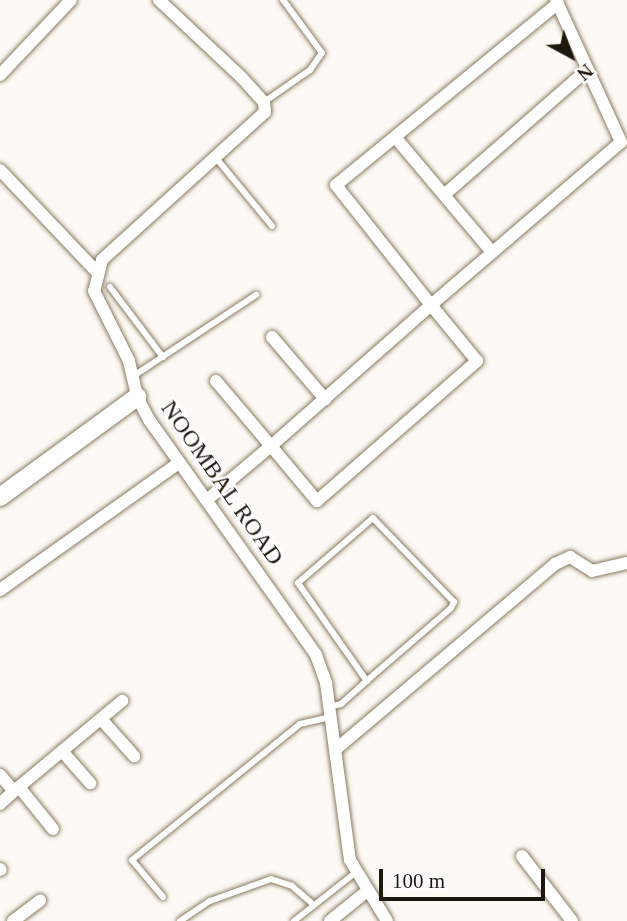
<!DOCTYPE html>
<style>
body{margin:0}
#map{position:relative;width:627px;height:921px;overflow:hidden;background:#fdf9f4;font-family:Georgia,serif}
div>[style]{position:absolute}
[style*='--x']{left:calc(var(--x)*1px);top:calc(var(--y)*1px);width:calc(var(--w)*1px);rotate:calc(var(--a)*1deg)}
.roads{filter:drop-shadow(0 0 2px #8a7b61) drop-shadow(0 0 2px #8a7b61)}
.lane>*{height:6px;margin:-3px;padding:0 3px;transform-origin:3px;border-radius:3px;background:#fff}
.street>*{height:12px;margin:-6px;padding:0 6px;transform-origin:6px;border-radius:6px;background:#fff}
.secondary>*{height:18px;margin:-9px;padding:0 9px;transform-origin:9px;border-radius:9px;background:#fff}
span{translate:-50% -50%;white-space:nowrap;text-align:center;line-height:1.15;-webkit-text-stroke:5px #fff;paint-order:stroke}
.street-label{font-size:24px;color:#1e180e}
.north{position:absolute;left:536px;top:21px;width:70px;height:70px;-webkit-text-stroke:5px #fff;paint-order:stroke;rotate:139deg;font-size:19px;font-weight:700;line-height:28px;text-align:center;color:#1e180e}
.north::after{content:'';display:block;margin:auto;width:24px;height:32px;background:#1e180e;clip-path:polygon(50% 0,100% 100%,50% 72%,0 100%)}
.scale{position:absolute;left:379px;top:869px;width:166px;height:32px;box-sizing:border-box;border:4px solid #1e180e;border-top:0;padding-left:9px;font-size:21px;line-height:24px;white-space:nowrap;color:#1e180e;-webkit-text-stroke:5px #fff;paint-order:stroke}
</style>
<div id="map">
<div class="roads">
<div class="lane">
<div style="--x:264;--y:102;--w:56;--a:-34.8"></div>
<div style="--x:310;--y:70;--w:21;--a:-55"></div>
<div style="--x:322;--y:53;--w:66;--a:-126.3"></div>
<div style="--x:216;--y:158;--w:88;--a:50.5"></div>
<div style="--x:110;--y:287;--w:88;--a:52.9"></div>
<div style="--x:132;--y:377;--w:149;--a:-33.5"></div>
<div style="--x:329;--y:707;--w:12;--a:-14"></div>
<div style="--x:341;--y:704;--w:30;--a:-42"></div>
<div style="--x:363;--y:684;--w:116;--a:-40.8"></div>
<div style="--x:451;--y:608;--w:7;--a:-63"></div>
<div style="--x:454;--y:602;--w:117;--a:-134"></div>
<div style="--x:373;--y:518;--w:99;--a:139.1"></div>
<div style="--x:298;--y:583;--w:120;--a:54.9"></div>
<div style="--x:163;--y:897;--w:48;--a:-130"></div>
<div style="--x:132;--y:860;--w:216;--a:-39"></div>
<div style="--x:300;--y:724;--w:32;--a:-13"></div>
<div style="--x:180;--y:921;--w:36;--a:-34"></div>
<div style="--x:210;--y:901;--w:65;--a:-19.8"></div>
<div style="--x:271;--y:879;--w:22;--a:18"></div>
<div style="--x:292;--y:886;--w:29;--a:41"></div>
<div style="--x:294;--y:921;--w:78;--a:-38.2"></div>
</div>
<div class="street">
<div style="--x:159;--y:0;--w:115;--a:43.2"></div>
<div style="--x:243;--y:79;--w:31;--a:48"></div>
<div style="--x:264;--y:102;--w:10;--a:84"></div>
<div style="--x:265;--y:112;--w:220;--a:137.8"></div>
<div style="--x:102;--y:260;--w:32;--a:104"></div>
<div style="--x:94;--y:291;--w:78;--a:63.4"></div>
<div style="--x:129;--y:361;--w:37;--a:77"></div>
<div style="--x:137;--y:397;--w:27;--a:62"></div>
<div style="--x:150;--y:421;--w:287;--a:54.6"></div>
<div style="--x:316;--y:655;--w:30;--a:70"></div>
<div style="--x:326;--y:683;--w:179;--a:82.3"></div>
<div style="--x:350;--y:860;--w:71;--a:58.8"></div>
<div style="--x:0;--y:75;--w:103;--a:-46.6"></div>
<div style="--x:395;--y:137;--w:150;--a:49.9"></div>
<div style="--x:0;--y:170;--w:139;--a:46.5"></div>
<div style="--x:444;--y:195;--w:191;--a:-41.2"></div>
<div style="--x:272;--y:337;--w:82;--a:49.5"></div>
<div style="--x:216;--y:381;--w:85;--a:49.8"></div>
<div style="--x:271;--y:446;--w:213;--a:-41.4"></div>
<div style="--x:431;--y:305;--w:153;--a:-128.4"></div>
<div style="--x:336;--y:185;--w:287;--a:-39.3"></div>
<div style="--x:208;--y:499;--w:82;--a:-40.1"></div>
<div style="--x:271;--y:446;--w:72;--a:50.1"></div>
<div style="--x:317;--y:501;--w:213;--a:-41.2"></div>
<div style="--x:477;--y:361;--w:72;--a:-129.4"></div>
<div style="--x:431;--y:305;--w:250;--a:-40.6"></div>
<div style="--x:621;--y:142;--w:156;--a:-114.6"></div>
<div style="--x:0;--y:590;--w:219;--a:-35.4"></div>
<div style="--x:101;--y:719;--w:50;--a:48.3"></div>
<div style="--x:335;--y:750;--w:288;--a:-40.2"></div>
<div style="--x:555;--y:564;--w:17;--a:-25"></div>
<div style="--x:570;--y:557;--w:26;--a:32"></div>
<div style="--x:592;--y:571;--w:36;--a:-13"></div>
<div style="--x:62;--y:751;--w:43;--a:48.8"></div>
<div style="--x:0;--y:775;--w:21;--a:49"></div>
<div style="--x:14;--y:791;--w:19;--a:137"></div>
<div style="--x:19;--y:787;--w:54;--a:51"></div>
<div style="--x:14;--y:791;--w:141;--a:-39.8"></div>
<div style="--x:522;--y:856;--w:82;--a:52.4"></div>
<div style="--x:0;--y:869;--w:1;--a:45"></div>
<div style="--x:13;--y:921;--w:34;--a:-37"></div>
<div style="--x:330;--y:921;--w:48;--a:-39"></div>
</div>
<div class="secondary">
<div style="--x:0;--y:497;--w:170;--a:-36.1"></div>
</div>
</div>
<div class="street-label">
<span style="left:222px;top:483px;rotate:55deg">NOOMBAL ROAD</span>
</div>
<div class="north">N</div>
<div class="scale">100 m</div>
</div>
